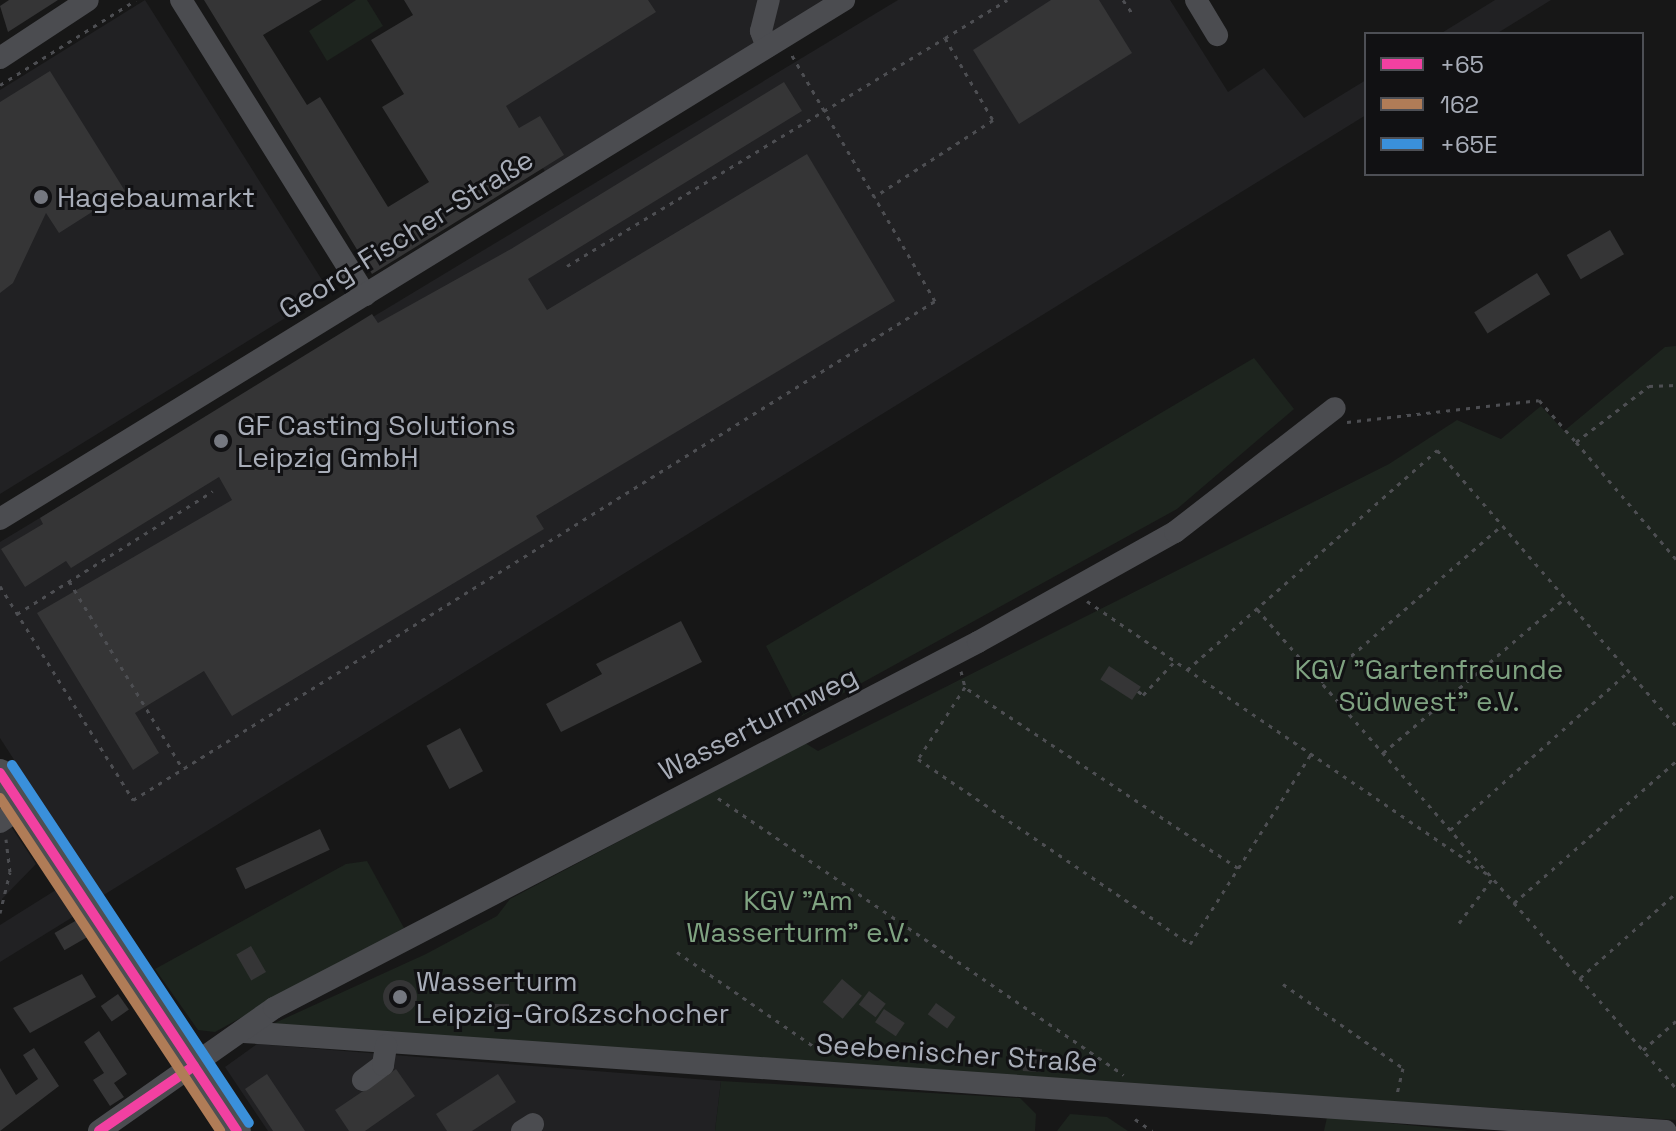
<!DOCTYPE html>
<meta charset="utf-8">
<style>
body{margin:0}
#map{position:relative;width:1676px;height:1131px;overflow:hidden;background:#171717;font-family:"Space Grotesk",sans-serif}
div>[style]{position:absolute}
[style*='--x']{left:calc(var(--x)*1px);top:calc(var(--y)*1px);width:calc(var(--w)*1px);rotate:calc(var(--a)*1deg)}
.built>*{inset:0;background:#212123}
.green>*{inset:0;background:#1d241e}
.building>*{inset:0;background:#353536;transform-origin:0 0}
.round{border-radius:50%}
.path>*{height:3px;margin-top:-1.5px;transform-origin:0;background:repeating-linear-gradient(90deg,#4d4e52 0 4px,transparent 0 10px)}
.minor>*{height:22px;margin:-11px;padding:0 11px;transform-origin:11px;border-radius:11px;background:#4b4c50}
.major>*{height:28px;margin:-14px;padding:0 14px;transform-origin:14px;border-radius:14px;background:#4d4f52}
.bus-1>*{height:10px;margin:-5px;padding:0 5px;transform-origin:5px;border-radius:5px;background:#f240a1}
.bus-2>*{height:10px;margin:-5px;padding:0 5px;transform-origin:5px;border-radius:5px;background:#b07c57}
.bus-3>*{height:10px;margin:-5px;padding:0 5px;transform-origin:5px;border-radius:5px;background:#3a90db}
.dots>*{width:22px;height:22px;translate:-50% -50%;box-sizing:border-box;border:4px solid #111113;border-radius:50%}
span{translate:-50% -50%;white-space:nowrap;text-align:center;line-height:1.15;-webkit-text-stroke:6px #111113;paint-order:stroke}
.poi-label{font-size:28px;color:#a8adb8}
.left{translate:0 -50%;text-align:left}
.street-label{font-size:28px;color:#a8adb8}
.park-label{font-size:28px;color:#7fa381}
.legend{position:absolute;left:1364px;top:32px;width:280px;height:144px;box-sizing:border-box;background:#111113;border:2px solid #4d4f55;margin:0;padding:10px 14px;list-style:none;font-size:24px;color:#a8adb8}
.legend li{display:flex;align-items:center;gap:16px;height:40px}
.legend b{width:40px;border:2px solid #4d4f55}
</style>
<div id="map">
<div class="built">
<div style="clip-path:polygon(145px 0,329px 291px,0 494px,0 90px)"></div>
<div style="clip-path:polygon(441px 0,828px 0,549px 178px)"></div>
<div style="clip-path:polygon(898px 0,1170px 0,1228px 92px,1264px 68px,1304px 118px,1366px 80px,1366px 115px,102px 896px,0 738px,0 542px)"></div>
<div style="clip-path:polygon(1495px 0,1551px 0,1496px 34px,1440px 34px)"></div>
<div style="clip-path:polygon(0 810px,36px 864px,0 901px)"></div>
<div style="clip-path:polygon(59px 888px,76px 915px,0 962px,0 925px)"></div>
<div style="clip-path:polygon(257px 1044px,721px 1081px,715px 1131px,268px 1131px,225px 1067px)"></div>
</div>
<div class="green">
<div style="clip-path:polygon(356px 0,367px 0,383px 26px,327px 61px,309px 31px)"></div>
<div style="clip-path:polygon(1676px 346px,1676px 1120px,266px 1027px,426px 954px,497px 916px,510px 899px,805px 743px,818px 751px,1389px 464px,1457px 420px,1501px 439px,1541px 406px,1564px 431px,1665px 347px)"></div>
<div style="clip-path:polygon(1254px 358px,1294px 409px,1177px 509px,802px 716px,766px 646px)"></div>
<div style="clip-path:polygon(367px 861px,404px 928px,215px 1032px,198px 1030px,155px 969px,346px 864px)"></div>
<div style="clip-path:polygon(721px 1081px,1020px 1098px,1036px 1114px,1035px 1131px,715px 1131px)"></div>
<div style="clip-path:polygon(1070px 1114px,1107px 1117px,1128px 1131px,1057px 1131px)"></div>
<div style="clip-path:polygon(1327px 1117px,1468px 1131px,1324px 1131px)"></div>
</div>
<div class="building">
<div style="clip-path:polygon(9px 0,58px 0,8px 32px,0 6px)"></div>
<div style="clip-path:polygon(204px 0,322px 0,263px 35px,307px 105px,320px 97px,388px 207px,429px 182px,382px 107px,404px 94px,371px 40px,413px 15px,404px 0,648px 0,656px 12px,506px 106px,519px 128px,540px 116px,564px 155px,372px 274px)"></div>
<div style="clip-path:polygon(1051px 0,1099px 0,1132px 53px,1019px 124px,973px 50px)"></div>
<div style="clip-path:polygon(50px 71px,125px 191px,59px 233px,46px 213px,13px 283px,0 293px,0 102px)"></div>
<div style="clip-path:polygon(784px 82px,802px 111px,528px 279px,547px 310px,807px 154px,895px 301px,536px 516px,544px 529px,232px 716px,204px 671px,135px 713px,159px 753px,133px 770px,37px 613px,232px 500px,219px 477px,71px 568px,66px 561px,25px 587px,1px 549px,43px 524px,40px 518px,372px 314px,378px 323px,511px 249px)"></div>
<div style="left:1610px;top:230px;width:28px;height:50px;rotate:60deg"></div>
<div style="left:1537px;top:273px;width:25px;height:74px;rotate:58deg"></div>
<div style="clip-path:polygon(681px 621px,702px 662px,561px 732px,546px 704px,602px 674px,596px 664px)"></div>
<div style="left:1109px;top:666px;width:38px;height:16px;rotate:33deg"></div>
<div style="left:460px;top:728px;width:49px;height:38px;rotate:62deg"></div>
<div style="left:320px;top:829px;width:23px;height:93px;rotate:65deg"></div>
<div style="left:77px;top:920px;width:20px;height:26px;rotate:60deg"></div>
<div style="left:251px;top:946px;width:30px;height:17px;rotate:60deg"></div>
<div style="clip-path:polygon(82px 974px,96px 997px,30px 1033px,13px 1008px)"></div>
<div style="left:842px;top:979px;width:26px;height:30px;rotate:40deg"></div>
<div class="round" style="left:383px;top:980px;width:34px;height:34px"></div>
<div style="left:869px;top:991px;width:21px;height:17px;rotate:37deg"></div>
<div style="left:118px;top:994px;width:19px;height:21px;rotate:55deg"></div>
<div style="left:936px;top:1003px;width:24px;height:14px;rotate:36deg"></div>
<div style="left:493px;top:1004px;width:16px;height:21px"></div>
<div style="left:884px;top:1009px;width:25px;height:16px;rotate:34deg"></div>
<div style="clip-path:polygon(99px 1031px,127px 1074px,114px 1083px,124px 1097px,110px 1106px,93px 1080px,104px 1073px,84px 1042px)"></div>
<div style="clip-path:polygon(34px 1048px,59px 1086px,0 1131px,0 1068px,16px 1095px,38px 1079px,23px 1055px)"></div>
<div style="left:1024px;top:1048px;width:18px;height:23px;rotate:3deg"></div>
<div style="clip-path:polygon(396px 1069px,415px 1096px,365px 1131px,349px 1131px,335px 1110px)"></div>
<div style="clip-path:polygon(267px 1074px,305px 1131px,273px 1131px,245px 1089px)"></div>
<div style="clip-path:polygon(498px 1074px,516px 1102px,472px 1131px,447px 1131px,436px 1114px)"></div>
</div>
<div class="path">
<div style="--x:1123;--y:0;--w:19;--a:55"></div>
<div style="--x:945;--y:38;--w:73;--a:-31.5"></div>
<div style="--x:0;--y:85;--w:160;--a:-32"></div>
<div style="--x:567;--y:266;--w:441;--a:-31.1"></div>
<div style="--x:945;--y:38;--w:95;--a:59.7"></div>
<div style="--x:993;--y:120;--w:142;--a:147.1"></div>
<div style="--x:1347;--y:422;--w:193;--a:-6.5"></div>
<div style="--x:1539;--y:400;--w:56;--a:48.6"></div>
<div style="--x:1576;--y:442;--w:92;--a:-37.5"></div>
<div style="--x:1649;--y:386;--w:27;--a:-2"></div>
<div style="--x:1576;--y:442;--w:154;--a:49.5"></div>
<div style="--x:69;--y:581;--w:220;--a:58.8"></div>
<div style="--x:0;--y:586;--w:252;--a:58.1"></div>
<div style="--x:133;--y:800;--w:945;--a:-31.89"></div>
<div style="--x:935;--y:301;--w:285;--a:-120.2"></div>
<div style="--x:1087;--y:601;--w:484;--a:34.3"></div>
<div style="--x:1257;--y:609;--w:636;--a:48.82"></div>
<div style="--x:17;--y:614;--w:231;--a:-32.1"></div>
<div style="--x:1187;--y:670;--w:333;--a:-41.3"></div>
<div style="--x:1437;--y:450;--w:365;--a:49.1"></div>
<div style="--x:961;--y:671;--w:16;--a:76"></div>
<div style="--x:1321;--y:682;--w:240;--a:-40.9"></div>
<div style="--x:1138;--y:691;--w:6;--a:39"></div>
<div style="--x:1143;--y:695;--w:47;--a:-46.7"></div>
<div style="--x:1383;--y:753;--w:239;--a:-40.4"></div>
<div style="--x:718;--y:798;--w:491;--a:34.3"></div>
<div style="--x:1450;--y:830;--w:239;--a:-41.6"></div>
<div style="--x:1238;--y:868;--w:328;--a:-146.5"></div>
<div style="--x:965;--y:687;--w:86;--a:123.1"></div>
<div style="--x:918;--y:759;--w:329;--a:34.2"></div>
<div style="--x:1190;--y:944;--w:225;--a:-57.5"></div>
<div style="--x:1514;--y:903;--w:215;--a:-41.2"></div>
<div style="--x:0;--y:913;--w:42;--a:-76.3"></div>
<div style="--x:10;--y:872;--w:33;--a:-97"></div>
<div style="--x:1459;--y:923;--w:55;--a:-53.1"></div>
<div style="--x:677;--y:952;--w:176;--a:34.6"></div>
<div style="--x:1580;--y:978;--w:128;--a:-41.5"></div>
<div style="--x:1283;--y:984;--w:146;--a:35"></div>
<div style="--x:1403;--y:1068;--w:27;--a:103"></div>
<div style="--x:1643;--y:1050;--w:44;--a:-41.3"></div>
<div style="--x:1135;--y:1119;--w:21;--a:35"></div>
</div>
<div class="minor">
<div style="--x:181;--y:0;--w:348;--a:58"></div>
<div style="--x:1196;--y:0;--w:41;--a:59"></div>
<div style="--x:767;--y:47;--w:17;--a:-111"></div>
<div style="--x:761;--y:31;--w:32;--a:-76"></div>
<div style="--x:0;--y:58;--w:105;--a:-33.4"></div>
<div style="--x:0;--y:519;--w:991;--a:-31.59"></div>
<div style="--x:0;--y:822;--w:28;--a:-35"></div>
<div style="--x:244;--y:1032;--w:1425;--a:3.98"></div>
<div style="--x:363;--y:1080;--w:25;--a:-37"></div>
<div style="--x:383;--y:1065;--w:20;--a:-81"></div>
<div style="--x:99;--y:1131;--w:214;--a:-35.1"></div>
<div style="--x:274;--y:1008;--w:793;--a:-27.47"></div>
<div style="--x:978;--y:642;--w:226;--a:-29.2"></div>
<div style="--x:1175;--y:532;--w:202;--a:-37.8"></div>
<div style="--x:522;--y:1131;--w:13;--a:-32"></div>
</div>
<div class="major">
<div style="--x:0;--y:773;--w:429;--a:56.5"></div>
</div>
<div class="bus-1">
<div style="--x:0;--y:773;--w:429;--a:56.5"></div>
<div style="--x:99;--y:1131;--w:115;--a:-34.4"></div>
</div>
<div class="bus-2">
<div style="--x:0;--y:798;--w:399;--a:56.5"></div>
</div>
<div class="bus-3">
<div style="--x:12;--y:765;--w:429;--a:56.5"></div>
</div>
<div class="dots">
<div style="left:41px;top:197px;background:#757880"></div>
<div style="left:221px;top:441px;background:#757880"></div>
<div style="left:400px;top:997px;background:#757880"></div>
</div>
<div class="poi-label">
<span class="left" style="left:57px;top:197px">Hagebaumarkt</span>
<span class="left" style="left:237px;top:441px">GF Casting Solutions<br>Leipzig GmbH</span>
<span class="left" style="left:416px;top:997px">Wasserturm<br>Leipzig-Großzschocher</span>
</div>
<div class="street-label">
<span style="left:406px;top:234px;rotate:-32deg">Georg-Fischer-Straße</span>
<span style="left:758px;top:723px;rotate:-27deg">Wasserturmweg</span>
<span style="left:957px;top:1053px;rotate:4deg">Seebenischer Straße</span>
</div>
<div class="park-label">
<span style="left:1429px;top:685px">KGV "Gartenfreunde<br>Südwest" e.V.</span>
<span style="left:798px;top:916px">KGV "Am<br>Wasserturm" e.V.</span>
</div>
<ul class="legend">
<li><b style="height:10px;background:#f240a1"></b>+65</li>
<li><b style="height:10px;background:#b07c57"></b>162</li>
<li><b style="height:10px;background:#3a90db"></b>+65E</li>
</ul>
</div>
